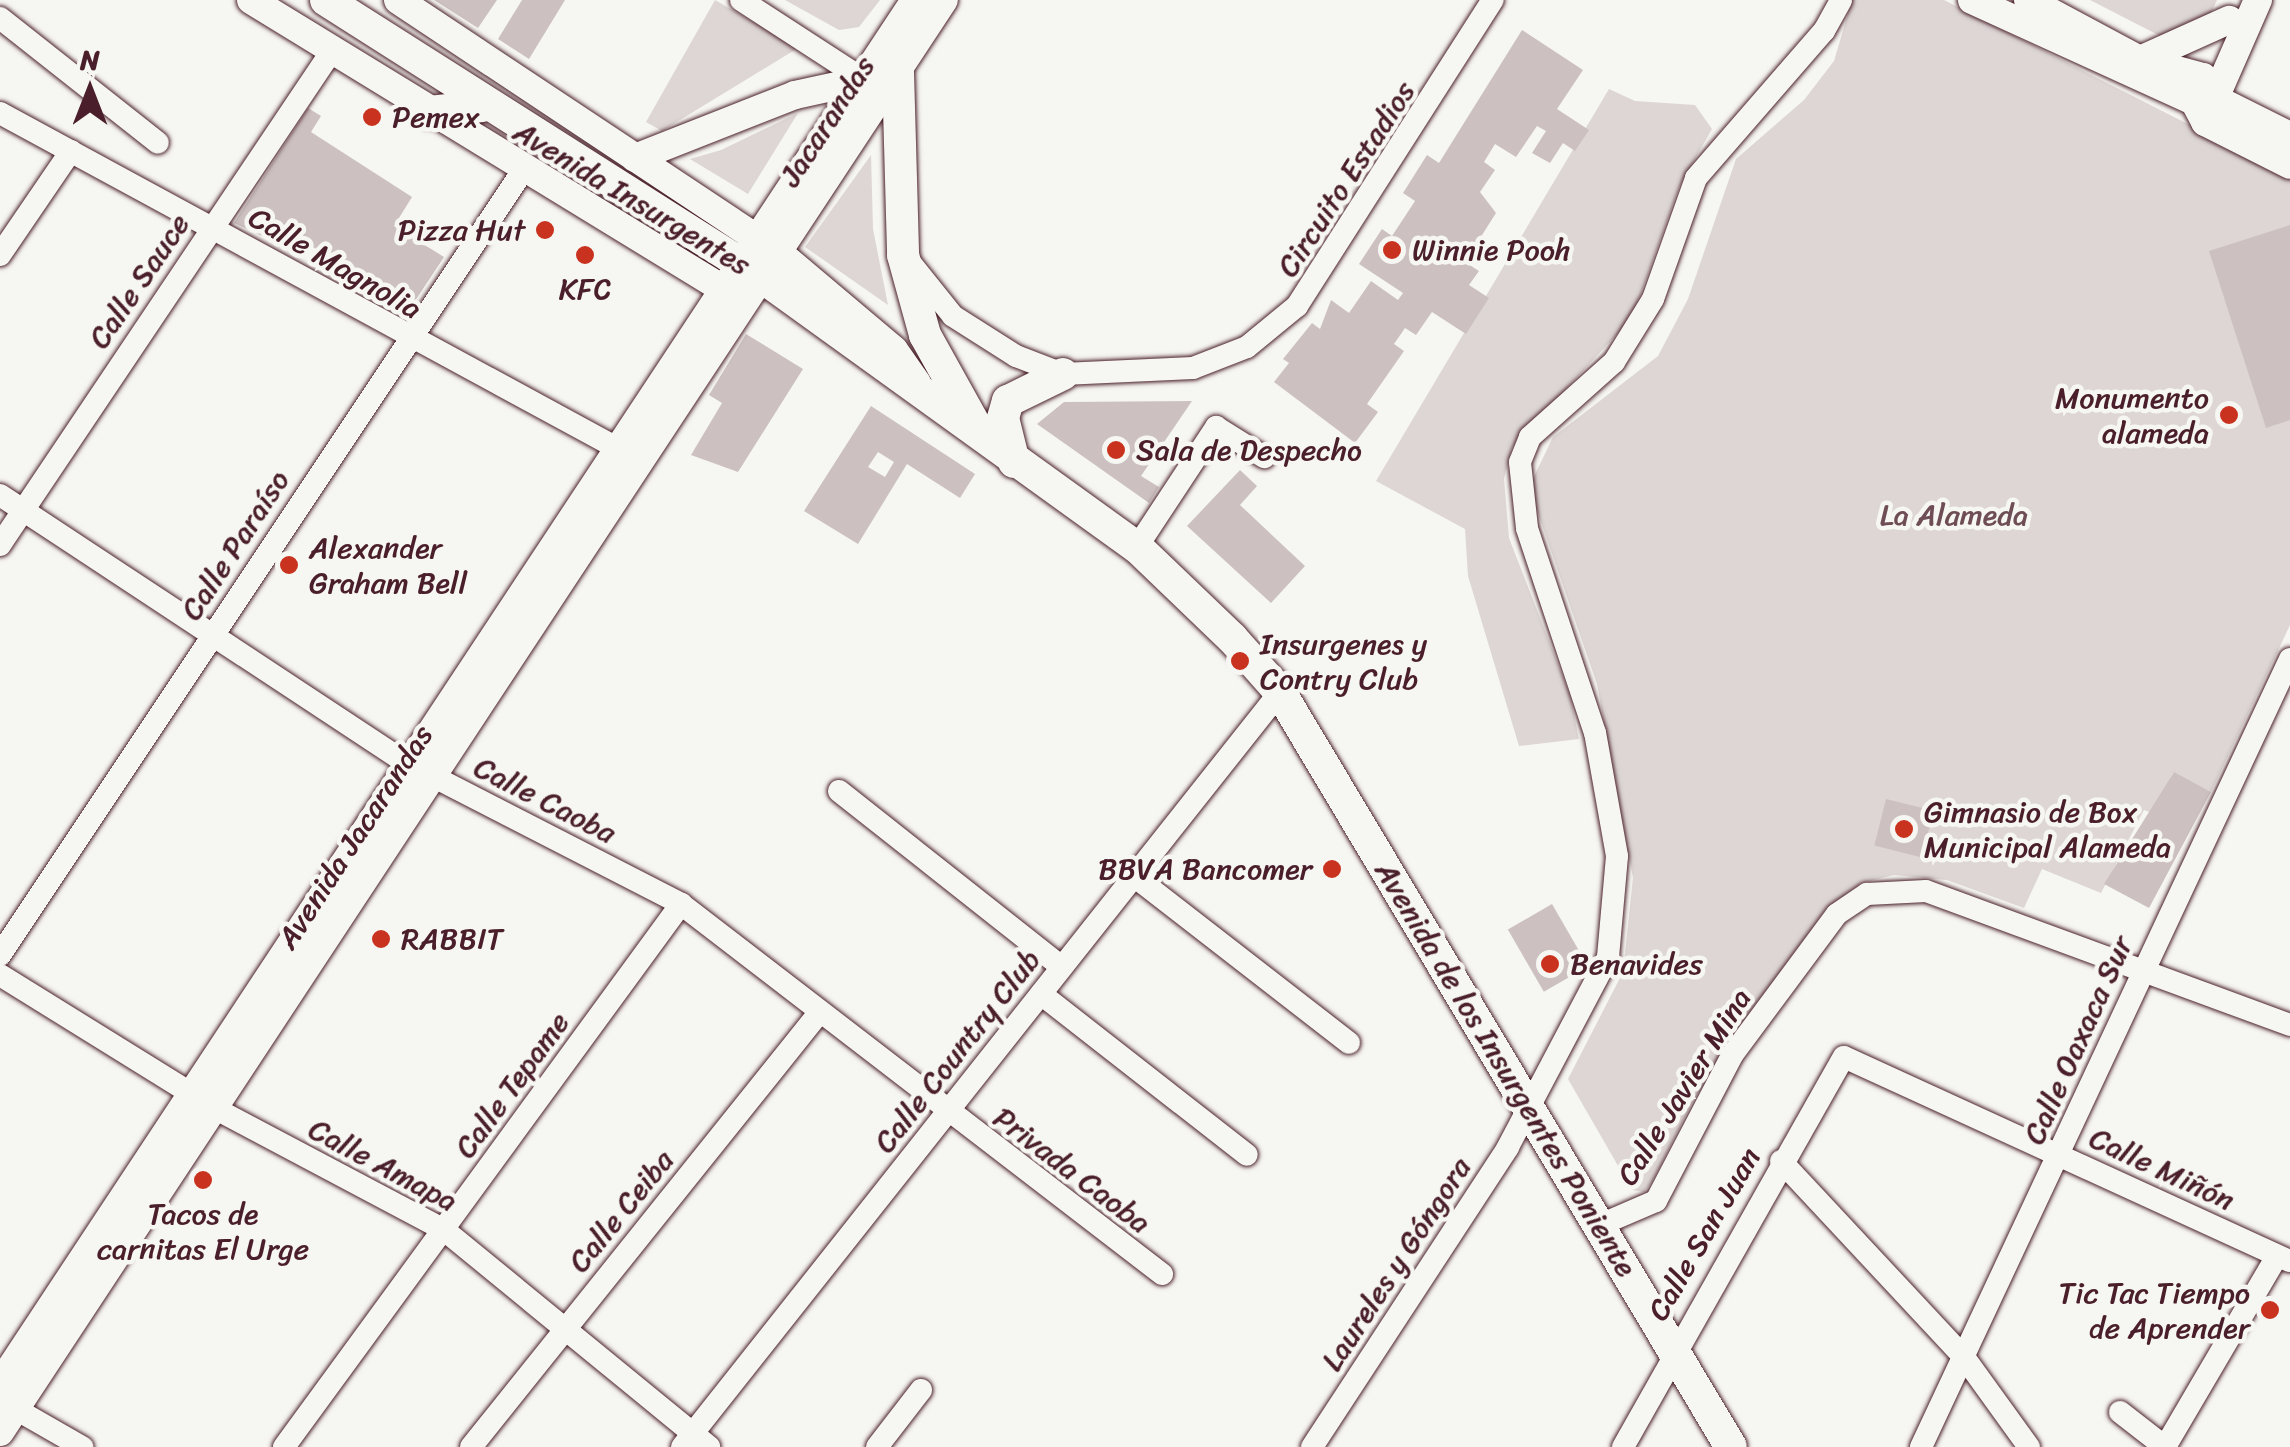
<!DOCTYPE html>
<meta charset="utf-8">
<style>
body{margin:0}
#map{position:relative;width:2290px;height:1447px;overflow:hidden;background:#f6f6f2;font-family:Sriracha,sans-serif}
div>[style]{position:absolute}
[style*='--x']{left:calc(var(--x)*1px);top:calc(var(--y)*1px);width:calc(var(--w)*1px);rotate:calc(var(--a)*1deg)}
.green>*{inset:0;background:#ddd6d5}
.building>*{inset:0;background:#ccc1c0;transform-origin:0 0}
.roads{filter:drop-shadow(0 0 2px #4a1f2b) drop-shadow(0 0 2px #4a1f2b)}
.minor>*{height:22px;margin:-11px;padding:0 11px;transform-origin:11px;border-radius:11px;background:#f6f6f2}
.major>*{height:28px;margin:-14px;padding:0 14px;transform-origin:14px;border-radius:14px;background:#f6f6f2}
.highway>*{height:32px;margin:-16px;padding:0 16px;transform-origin:16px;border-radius:16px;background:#f6f6f2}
.dots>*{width:28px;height:28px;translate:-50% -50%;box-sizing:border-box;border:5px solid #f6f6f2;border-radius:50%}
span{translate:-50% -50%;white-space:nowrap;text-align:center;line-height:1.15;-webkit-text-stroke:9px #f6f6f2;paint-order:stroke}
.poi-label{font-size:30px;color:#4a1f2b}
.left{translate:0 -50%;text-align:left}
.right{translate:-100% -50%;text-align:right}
.street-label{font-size:30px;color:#4a1f2b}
.park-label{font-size:30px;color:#6f4d56}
.north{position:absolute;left:40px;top:40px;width:100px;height:100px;-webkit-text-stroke:8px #f6f6f2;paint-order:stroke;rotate:0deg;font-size:28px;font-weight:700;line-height:40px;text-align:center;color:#4a1f2b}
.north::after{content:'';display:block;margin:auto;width:35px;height:45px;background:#4a1f2b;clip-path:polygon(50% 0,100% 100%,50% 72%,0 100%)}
</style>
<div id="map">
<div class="green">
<div style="clip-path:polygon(715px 0,798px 48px,662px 131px,646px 122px)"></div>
<div style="clip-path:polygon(785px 0,880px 0,859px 27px,839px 30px)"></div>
<div style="clip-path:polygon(1852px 0,1944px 0,2290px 176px,2290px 625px,2211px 792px,2173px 773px,2152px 813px,2144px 810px,2101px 893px,2042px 869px,2024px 908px,1947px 880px,1894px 875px,1861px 883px,1826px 909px,1693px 1101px,1652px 1182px,1644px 1192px,1632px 1190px,1568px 1079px,1623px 972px,1633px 878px,1597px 684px,1529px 487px,1553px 437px,1658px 356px,1688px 299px,1736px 159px,1804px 100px,1834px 61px)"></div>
<div style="clip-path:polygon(2090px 0,2217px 0,2206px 24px,2168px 40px)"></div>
<div style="clip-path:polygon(1609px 89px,1635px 101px,1695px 105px,1712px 129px,1679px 187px,1632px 318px,1512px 447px,1504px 479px,1509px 538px,1570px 695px,1579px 739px,1519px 746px,1468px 576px,1465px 529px,1376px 481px)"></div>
<div style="clip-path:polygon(798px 113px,748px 194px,690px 159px,721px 150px)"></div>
<div style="clip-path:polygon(871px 155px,873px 229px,888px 305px,805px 247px)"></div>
</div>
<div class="building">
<div style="clip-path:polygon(434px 0,497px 0,478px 28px)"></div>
<div style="clip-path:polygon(522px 0,565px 0,529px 59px,498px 39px)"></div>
<div style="clip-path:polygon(1522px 30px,1583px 70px,1557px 109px,1589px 130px,1575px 151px,1563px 143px,1550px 163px,1532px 153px,1546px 131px,1537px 126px,1516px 157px,1495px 144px,1484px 162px,1495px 170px,1480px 192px,1496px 213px,1465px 262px,1479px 271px,1469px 285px,1489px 298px,1466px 334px,1432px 312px,1416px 335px,1405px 328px,1394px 344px,1404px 351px,1367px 404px,1378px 412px,1355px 443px,1274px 382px,1289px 363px,1283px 359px,1312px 323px,1320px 329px,1331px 300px,1349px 313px,1371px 281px,1398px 300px,1403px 293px,1359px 264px,1382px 229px,1392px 236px,1415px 201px,1403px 193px,1427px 155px,1439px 163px)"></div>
<div style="clip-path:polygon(308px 108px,321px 116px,311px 132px,412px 197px,394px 226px,444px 257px,409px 310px,313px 247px,286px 247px,234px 223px)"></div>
<div style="clip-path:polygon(2290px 225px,2290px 420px,2266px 428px,2209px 251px)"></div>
<div style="clip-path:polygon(746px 334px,803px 369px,738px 472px,691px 455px,722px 403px,709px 395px)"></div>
<div style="clip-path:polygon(1192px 401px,1141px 476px,1159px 487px,1149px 503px,1037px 424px,1064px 402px)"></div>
<div style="clip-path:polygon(evenodd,871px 406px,975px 474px,960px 498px,907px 464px,858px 544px,804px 511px,871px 406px,878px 452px,894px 462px,885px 477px,868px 467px,878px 452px)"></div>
<div style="clip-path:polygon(1240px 470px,1257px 486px,1240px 505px,1305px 566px,1271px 603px,1187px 526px)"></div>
<div style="clip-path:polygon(2174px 772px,2211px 792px,2149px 908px,2104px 884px)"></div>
<div style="left:1886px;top:799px;width:49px;height:48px;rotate:14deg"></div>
<div style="left:1552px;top:904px;width:72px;height:51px;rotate:60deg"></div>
</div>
<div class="roads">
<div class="minor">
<div style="--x:741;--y:0;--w:147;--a:33"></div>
<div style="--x:0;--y:18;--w:201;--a:38.3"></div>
<div style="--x:0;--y:113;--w:717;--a:28.5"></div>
<div style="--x:0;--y:255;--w:126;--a:-55.7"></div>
<div style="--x:912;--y:265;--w:65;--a:51.2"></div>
<div style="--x:953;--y:316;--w:75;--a:32.4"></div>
<div style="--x:1016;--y:356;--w:50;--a:21"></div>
<div style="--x:1063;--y:374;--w:130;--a:-2.6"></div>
<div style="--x:1193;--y:368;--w:58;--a:-21.3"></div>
<div style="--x:1247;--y:347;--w:65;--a:-39.4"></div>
<div style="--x:1297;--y:306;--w:363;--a:-57.4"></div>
<div style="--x:0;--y:495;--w:487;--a:33.4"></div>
<div style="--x:407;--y:763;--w:308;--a:27.2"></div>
<div style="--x:681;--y:904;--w:607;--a:37.57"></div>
<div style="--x:0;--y:545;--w:594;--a:-56.12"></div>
<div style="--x:1137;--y:547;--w:144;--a:-56.6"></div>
<div style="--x:1216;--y:427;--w:57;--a:32"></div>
<div style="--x:839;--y:791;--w:284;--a:38.3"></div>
<div style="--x:1134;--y:876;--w:272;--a:37.8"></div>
<div style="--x:0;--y:955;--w:945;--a:-56.31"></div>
<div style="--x:0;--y:975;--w:254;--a:31.8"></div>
<div style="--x:216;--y:1109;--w:257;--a:27.9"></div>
<div style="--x:443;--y:1229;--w:344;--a:39.3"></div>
<div style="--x:1041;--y:994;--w:261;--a:38"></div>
<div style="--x:1781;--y:1161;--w:268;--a:47"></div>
<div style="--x:1964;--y:1357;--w:111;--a:54.2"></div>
<div style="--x:1600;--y:1225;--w:61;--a:-23.2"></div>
<div style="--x:1656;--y:1201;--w:166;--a:-62.4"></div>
<div style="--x:1733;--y:1054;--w:174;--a:-53.4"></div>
<div style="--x:1837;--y:914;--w:36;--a:-34"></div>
<div style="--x:1867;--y:894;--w:59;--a:-2.9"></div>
<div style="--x:1926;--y:891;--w:388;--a:20.2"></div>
<div style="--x:0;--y:1400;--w:95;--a:29.8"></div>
<div style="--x:2120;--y:1412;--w:57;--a:37.9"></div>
<div style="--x:284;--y:1447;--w:673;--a:-53.83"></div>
<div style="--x:471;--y:1447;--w:556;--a:-51.28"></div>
<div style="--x:682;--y:1447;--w:963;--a:-51.62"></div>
<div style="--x:877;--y:1447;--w:72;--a:-52.3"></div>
<div style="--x:1312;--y:1447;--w:358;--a:-56.8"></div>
<div style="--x:1508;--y:1147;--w:215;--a:-62.2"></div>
<div style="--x:1608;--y:957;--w:101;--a:-84.9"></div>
<div style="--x:1617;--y:856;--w:125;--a:-100.1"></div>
<div style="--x:1595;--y:733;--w:216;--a:-108.4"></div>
<div style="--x:1527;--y:528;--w:66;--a:-96.1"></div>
<div style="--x:1520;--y:462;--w:27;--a:-68"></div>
<div style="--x:1530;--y:437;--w:113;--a:-41.8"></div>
<div style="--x:1614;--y:362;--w:74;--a:-58.2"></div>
<div style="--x:1653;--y:299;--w:128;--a:-70.4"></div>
<div style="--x:1696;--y:178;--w:195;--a:-49"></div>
<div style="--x:1824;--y:31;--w:35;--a:-61"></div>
<div style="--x:1623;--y:1447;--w:448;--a:-60.5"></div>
<div style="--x:1844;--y:1057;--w:490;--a:24.6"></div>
<div style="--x:1921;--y:1447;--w:870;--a:-64.91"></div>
<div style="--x:2165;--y:1447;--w:221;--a:-59.6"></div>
</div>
<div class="major">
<div style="--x:251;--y:0;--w:569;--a:31.48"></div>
<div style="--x:398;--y:0;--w:457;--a:33.6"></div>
<div style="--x:779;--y:253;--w:150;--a:40.1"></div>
<div style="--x:894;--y:350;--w:40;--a:55.1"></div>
<div style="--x:1972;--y:0;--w:244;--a:24.5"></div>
<div style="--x:2194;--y:101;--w:24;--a:62"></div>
<div style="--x:2205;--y:122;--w:95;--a:26.8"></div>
<div style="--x:2028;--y:0;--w:127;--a:28.2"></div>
<div style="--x:2140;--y:60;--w:65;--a:15.1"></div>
<div style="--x:2203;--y:77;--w:24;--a:62"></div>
<div style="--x:2214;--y:98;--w:85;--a:26.6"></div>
<div style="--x:2140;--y:60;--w:98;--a:-24.2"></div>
<div style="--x:2211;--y:107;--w:117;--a:-66.3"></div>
<div style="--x:635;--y:158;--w:172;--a:-21.5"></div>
<div style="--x:795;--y:95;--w:71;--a:-12.3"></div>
<div style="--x:0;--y:1384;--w:1659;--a:-56.53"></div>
<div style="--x:0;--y:1432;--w:1715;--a:-56.61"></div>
</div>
<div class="highway">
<div style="--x:326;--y:0;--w:517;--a:32.43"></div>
<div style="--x:762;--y:277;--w:462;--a:35.8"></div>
<div style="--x:1137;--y:547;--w:132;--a:43.8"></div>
<div style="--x:1232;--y:638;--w:72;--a:48.4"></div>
<div style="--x:1280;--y:692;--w:879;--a:59.15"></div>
<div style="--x:898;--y:72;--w:183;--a:88.4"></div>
<div style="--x:903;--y:255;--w:83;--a:74.6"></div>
<div style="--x:925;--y:335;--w:103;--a:60.9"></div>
<div style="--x:430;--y:112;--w:52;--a:-6.6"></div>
<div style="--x:1014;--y:462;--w:45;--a:-104"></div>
<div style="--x:1003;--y:418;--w:18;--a:-74"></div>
<div style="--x:1008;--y:401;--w:61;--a:-26.1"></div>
</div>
</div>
<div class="dots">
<div style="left:372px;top:117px;background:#c8321e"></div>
<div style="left:545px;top:230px;background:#c8321e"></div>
<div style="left:1392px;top:250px;background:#c8321e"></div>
<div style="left:585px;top:255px;background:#c8321e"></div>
<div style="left:2229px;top:415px;background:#c8321e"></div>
<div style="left:1116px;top:450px;background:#c8321e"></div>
<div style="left:289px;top:565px;background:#c8321e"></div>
<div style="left:1240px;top:661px;background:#c8321e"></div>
<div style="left:1904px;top:829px;background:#c8321e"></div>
<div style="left:1332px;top:869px;background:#c8321e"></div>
<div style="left:381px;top:939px;background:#c8321e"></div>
<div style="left:1550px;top:964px;background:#c8321e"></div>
<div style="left:203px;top:1180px;background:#c8321e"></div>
<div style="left:2270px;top:1310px;background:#c8321e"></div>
</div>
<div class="poi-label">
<span class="left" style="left:392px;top:117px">Pemex</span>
<span class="right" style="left:525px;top:230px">Pizza Hut</span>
<span class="left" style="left:1412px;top:250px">Winnie Pooh</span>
<span style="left:585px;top:289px">KFC</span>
<span class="right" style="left:2209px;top:415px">Monumento<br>alameda</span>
<span class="left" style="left:1136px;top:450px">Sala de Despecho</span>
<span class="left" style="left:309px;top:565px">Alexander<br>Graham Bell</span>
<span class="left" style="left:1260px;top:661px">Insurgenes y<br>Contry Club</span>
<span class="left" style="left:1924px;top:829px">Gimnasio de Box<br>Municipal Alameda</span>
<span class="right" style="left:1312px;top:869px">BBVA Bancomer</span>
<span class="left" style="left:401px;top:939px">RABBIT</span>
<span class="left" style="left:1570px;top:964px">Benavides</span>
<span style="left:203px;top:1231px">Tacos de<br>carnitas El Urge</span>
<span class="right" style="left:2250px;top:1310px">Tic Tac Tiempo<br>de Aprender</span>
</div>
<div class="street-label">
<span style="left:827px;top:121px;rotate:-57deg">Jacarandas</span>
<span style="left:1346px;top:179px;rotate:-57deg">Circuito Estadios</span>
<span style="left:632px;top:198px;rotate:31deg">Avenida Insurgentes</span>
<span style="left:335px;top:263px;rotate:30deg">Calle Magnolia</span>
<span style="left:139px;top:281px;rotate:-56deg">Calle Sauce</span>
<span style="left:235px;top:545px;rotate:-57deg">Calle Paraíso</span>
<span style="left:545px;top:800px;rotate:27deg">Calle Caoba</span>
<span style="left:355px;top:837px;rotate:-57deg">Avenida Jacarandas</span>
<span style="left:2078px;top:1040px;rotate:-66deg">Calle Oaxaca Sur</span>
<span style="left:957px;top:1051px;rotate:-52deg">Calle Country Club</span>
<span style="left:1506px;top:1069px;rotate:59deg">Avenida de los Insurgentes Poniente</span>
<span style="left:512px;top:1085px;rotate:-54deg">Calle Tepame</span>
<span style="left:1684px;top:1087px;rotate:-58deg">Calle Javier Mina</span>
<span style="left:383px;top:1165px;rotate:28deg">Calle Amapa</span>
<span style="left:2162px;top:1169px;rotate:25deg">Calle Miñón</span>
<span style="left:1072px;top:1170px;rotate:37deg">Privada Caoba</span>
<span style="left:621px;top:1211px;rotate:-51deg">Calle Ceiba</span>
<span style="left:1704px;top:1234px;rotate:-60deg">Calle San Juan</span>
<span style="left:1396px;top:1264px;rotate:-57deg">Laureles y Góngora</span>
</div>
<div class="park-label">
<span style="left:1954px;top:515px">La Alameda</span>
</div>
<div class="north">N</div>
</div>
